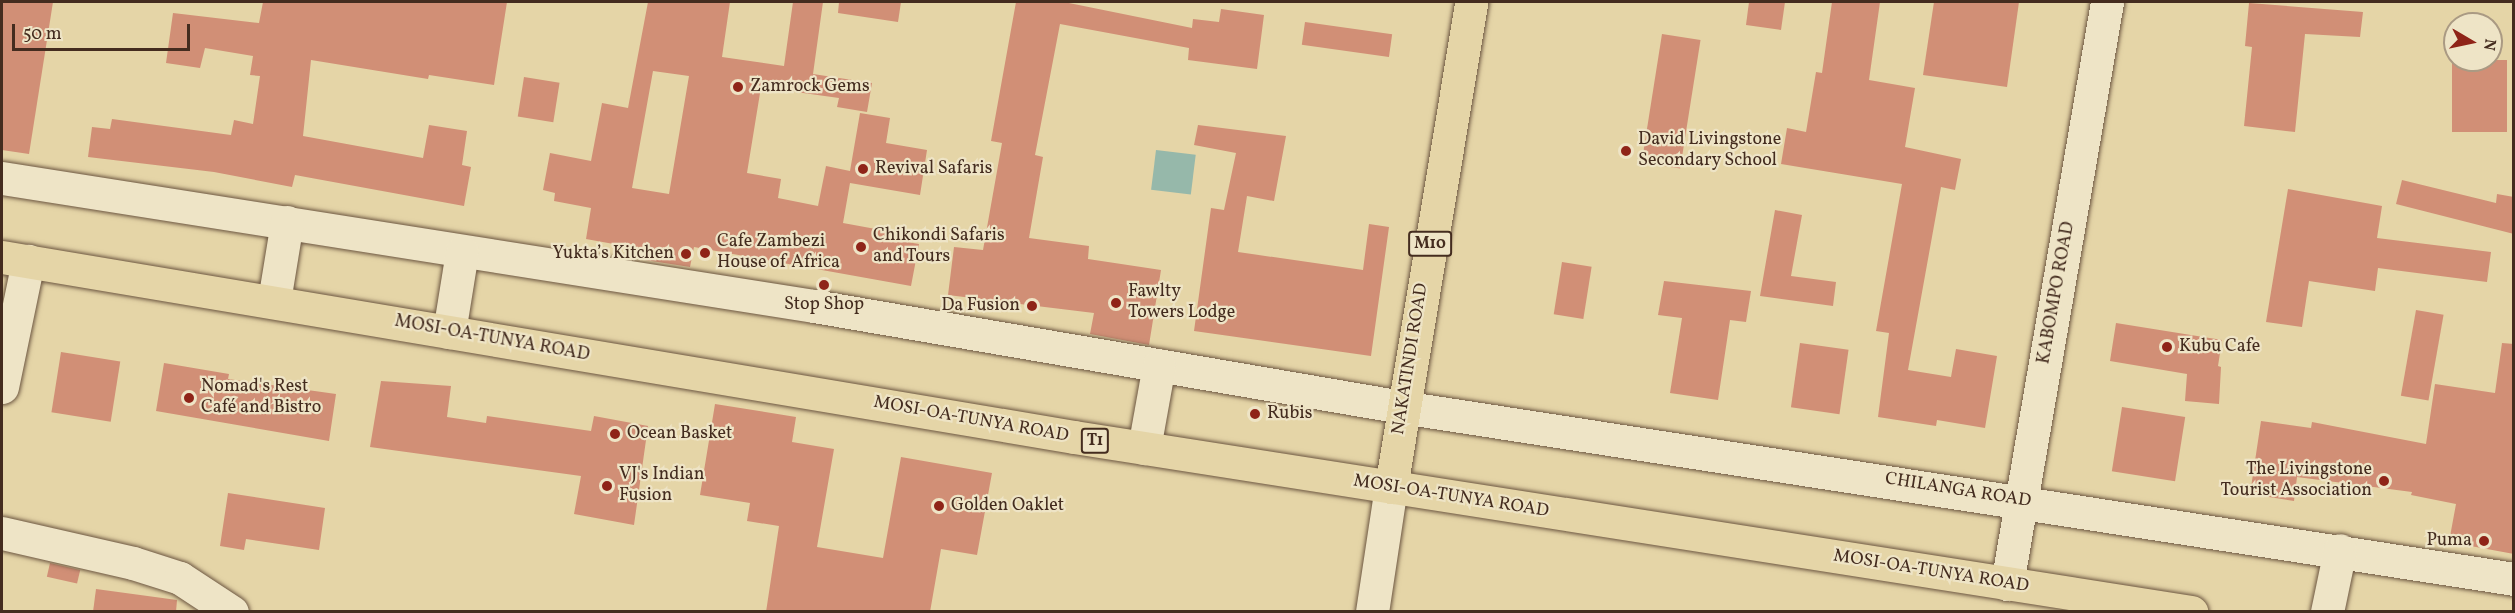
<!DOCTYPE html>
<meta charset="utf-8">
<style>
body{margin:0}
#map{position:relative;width:2515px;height:613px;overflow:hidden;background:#e5d5a7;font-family:Vollkorn,serif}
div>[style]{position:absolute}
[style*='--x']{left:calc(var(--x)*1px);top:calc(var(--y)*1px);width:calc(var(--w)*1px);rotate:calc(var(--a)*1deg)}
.water>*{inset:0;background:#96b8aa;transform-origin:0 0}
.building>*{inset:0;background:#d18f76;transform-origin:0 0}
.roads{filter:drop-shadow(0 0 2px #6c5641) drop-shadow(0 0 2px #6c5641)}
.minor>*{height:33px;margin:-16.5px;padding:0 16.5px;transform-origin:16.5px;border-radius:16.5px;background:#eee4c6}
.highway>*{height:33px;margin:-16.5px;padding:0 16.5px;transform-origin:16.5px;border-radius:16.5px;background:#e5d5a7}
.dots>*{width:16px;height:16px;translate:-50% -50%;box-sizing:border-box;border:3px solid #eee4c6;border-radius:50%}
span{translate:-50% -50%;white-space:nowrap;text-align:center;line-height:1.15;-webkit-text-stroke:4.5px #eee4c6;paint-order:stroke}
.shield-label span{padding:2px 4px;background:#eee4c6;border:2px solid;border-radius:4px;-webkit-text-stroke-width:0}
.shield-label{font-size:16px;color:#442c1f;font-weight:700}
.poi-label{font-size:18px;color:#442c1f}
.left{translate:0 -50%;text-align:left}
.right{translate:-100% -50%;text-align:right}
.street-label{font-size:18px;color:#442c1f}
.frame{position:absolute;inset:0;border:3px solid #442c1f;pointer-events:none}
.north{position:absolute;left:2443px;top:12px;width:60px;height:60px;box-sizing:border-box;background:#eee4c6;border:2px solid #aa9a83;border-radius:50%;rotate:99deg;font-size:16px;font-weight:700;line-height:24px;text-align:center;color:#442c1f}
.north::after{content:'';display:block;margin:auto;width:21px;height:27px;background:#8f2418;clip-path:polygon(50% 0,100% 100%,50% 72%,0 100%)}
.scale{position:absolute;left:12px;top:24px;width:178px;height:27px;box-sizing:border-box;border:3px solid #442c1f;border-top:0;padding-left:8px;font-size:18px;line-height:21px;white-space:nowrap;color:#442c1f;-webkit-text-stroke:4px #eee4c6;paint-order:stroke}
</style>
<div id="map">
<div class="water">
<div style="left:1156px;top:150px;width:40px;height:40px;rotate:7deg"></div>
</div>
<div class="building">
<div style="clip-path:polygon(2px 2px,53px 2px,29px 154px,2px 150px)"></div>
<div style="clip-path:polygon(263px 2px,507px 2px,494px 85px,429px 75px,428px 79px,311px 60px,303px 136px,423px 158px,429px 125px,467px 131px,462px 165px,471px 167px,464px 206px,295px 175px,292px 187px,214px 172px,88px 157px,92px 127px,110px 129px,112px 119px,231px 135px,234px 120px,253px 124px,260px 76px,250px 75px,253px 56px,205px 48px,200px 68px,166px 63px,173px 13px,259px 23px)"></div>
<div style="clip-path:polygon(evenodd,648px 2px,730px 2px,722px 57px,784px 66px,793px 2px,823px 2px,813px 74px,872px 83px,867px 112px,837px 107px,839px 98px,761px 87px,747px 173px,781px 179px,778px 198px,818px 206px,826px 166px,850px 171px,860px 113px,890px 118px,886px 143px,927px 150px,920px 195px,850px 183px,843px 223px,903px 234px,901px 241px,919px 244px,911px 286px,694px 247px,690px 267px,645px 260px,647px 250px,586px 239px,591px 208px,554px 201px,555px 193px,543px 190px,550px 153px,591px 161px,602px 103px,628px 108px,648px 2px,653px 71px,689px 76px,669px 194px,632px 188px,653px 71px)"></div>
<div style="clip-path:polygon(839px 2px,901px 2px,898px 22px,838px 13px)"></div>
<div style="clip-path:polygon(1016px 2px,1064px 2px,1192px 28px,1193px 19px,1219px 22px,1221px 9px,1264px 15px,1257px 69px,1188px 60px,1189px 48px,1060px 24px,1035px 155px,1043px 157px,1029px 238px,1089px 246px,1088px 259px,1161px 270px,1149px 345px,1090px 334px,1094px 313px,948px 295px,954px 247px,983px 250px,1002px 143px,991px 141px)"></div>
<div style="clip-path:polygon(1749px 2px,1785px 2px,1781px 30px,1746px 25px)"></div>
<div style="clip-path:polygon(1832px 2px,1880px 2px,1869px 80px,1915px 88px,1905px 147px,1961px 159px,1955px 190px,1941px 187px,1908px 370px,1951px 377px,1956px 349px,1997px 356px,1985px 428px,1937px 420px,1936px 426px,1878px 417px,1889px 333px,1876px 331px,1902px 184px,1781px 164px,1787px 128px,1806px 132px,1816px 72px,1822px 73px)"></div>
<div style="clip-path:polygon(1934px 2px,2019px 2px,2007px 87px,1923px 75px)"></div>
<div style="clip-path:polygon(2249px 3px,2363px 12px,2360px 37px,2305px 34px,2295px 132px,2244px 126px,2252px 47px,2245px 46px)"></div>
<div style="left:1305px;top:22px;width:88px;height:23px;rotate:8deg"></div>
<div style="left:1662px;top:34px;width:39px;height:130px;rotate:9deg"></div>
<div style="left:2452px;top:60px;width:55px;height:72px"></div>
<div style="left:524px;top:77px;width:36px;height:40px;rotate:9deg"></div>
<div style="clip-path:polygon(1198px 125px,1286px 136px,1274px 201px,1247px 196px,1238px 252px,1363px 270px,1369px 224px,1389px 227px,1371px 356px,1194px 331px,1211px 208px,1224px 210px,1236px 153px,1194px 145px)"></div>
<div style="clip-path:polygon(2402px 180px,2496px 203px,2497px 194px,2514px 197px,2514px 234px,2396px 204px)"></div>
<div style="clip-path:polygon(2288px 189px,2382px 206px,2377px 238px,2491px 252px,2487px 282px,2378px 268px,2375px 291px,2309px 281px,2302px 327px,2266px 322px)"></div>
<div style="clip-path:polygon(1775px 210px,1802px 215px,1791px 276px,1836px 282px,1833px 306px,1760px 296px)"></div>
<div style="left:1562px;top:262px;width:30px;height:53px;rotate:9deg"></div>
<div style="clip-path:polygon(1664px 281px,1751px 291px,1746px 322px,1730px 320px,1718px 400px,1670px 393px,1682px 318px,1658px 315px)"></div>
<div style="left:2416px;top:310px;width:28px;height:87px;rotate:10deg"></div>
<div style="clip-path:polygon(2116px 323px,2222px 340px,2218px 366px,2221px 367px,2219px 404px,2185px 401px,2187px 374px,2110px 361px)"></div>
<div style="left:1800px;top:343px;width:49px;height:65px;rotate:8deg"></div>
<div style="clip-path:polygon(2502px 343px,2514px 344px,2514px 554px,2449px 542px,2456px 504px,2411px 495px,2412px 492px,2297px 477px,2294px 501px,2250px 494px,2261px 421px,2311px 428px,2312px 422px,2426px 444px,2435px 384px,2495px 393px)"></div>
<div style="left:61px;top:352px;width:60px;height:61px;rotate:9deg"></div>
<div style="clip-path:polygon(164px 363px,229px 374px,228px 379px,336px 394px,329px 441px,156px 411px)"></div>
<div style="clip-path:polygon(381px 381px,451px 386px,447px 417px,486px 423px,487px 416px,591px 431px,594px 416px,648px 426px,634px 525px,574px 514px,581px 476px,370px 447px)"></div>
<div style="clip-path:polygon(715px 404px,796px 417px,792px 442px,834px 449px,817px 547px,883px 558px,901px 457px,992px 473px,977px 555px,941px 549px,930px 612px,766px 612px,779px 526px,747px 521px,750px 503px,700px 495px)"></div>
<div style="left:2122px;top:407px;width:64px;height:65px;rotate:9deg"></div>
<div style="clip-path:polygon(228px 493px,325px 508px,319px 550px,246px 539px,244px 550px,220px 546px)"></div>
<div style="left:50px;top:563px;width:31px;height:14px;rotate:13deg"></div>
<div style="clip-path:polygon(96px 589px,177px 600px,176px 612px,93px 612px)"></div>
</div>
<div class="roads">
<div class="minor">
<div style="--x:2;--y:178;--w:822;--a:8.96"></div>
<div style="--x:814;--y:306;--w:597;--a:9.75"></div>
<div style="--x:1402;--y:407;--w:1125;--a:8.79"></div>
<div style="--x:274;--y:301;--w:80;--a:-80.7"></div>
<div style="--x:449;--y:332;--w:81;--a:-80.8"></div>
<div style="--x:2;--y:387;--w:129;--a:-78.3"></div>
<div style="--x:1144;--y:448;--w:84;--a:-79.8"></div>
<div style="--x:2;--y:533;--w:134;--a:12.9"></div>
<div style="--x:133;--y:563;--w:49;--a:17.7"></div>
<div style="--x:180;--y:578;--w:62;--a:33.2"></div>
<div style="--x:2007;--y:584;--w:591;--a:-80.25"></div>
<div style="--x:1372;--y:612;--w:126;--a:-81.4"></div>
<div style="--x:2327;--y:612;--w:63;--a:-78.2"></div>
</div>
<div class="highway">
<div style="--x:2;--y:257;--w:1087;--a:9.53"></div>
<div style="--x:1074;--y:437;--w:1131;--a:8.9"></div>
<div style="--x:1391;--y:487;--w:492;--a:-80.6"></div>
</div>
</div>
<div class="dots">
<div style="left:738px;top:87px;background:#8f2418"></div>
<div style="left:1626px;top:151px;background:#8f2418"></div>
<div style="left:863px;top:169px;background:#8f2418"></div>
<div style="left:861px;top:247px;background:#8f2418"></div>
<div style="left:705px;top:253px;background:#8f2418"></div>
<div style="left:686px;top:254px;background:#8f2418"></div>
<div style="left:824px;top:285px;background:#8f2418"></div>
<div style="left:1116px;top:303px;background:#8f2418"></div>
<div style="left:1032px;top:306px;background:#8f2418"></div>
<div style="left:2167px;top:347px;background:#8f2418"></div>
<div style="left:189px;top:398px;background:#8f2418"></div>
<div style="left:1255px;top:414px;background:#8f2418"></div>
<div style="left:615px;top:434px;background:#8f2418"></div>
<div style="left:2384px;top:481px;background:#8f2418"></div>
<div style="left:607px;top:486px;background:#8f2418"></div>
<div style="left:939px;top:506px;background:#8f2418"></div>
<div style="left:2484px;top:541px;background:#8f2418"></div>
</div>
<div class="shield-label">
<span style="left:1430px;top:244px">M10</span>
<span style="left:1095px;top:441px">T1</span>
</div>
<div class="poi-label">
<span class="left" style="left:750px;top:87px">Zamrock Gems</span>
<span class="left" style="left:1638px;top:151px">David Livingstone<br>Secondary School</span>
<span class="left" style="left:875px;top:169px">Revival Safaris</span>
<span class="left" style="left:873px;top:247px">Chikondi Safaris<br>and Tours</span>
<span class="left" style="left:717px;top:253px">Cafe Zambezi<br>House of Africa</span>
<span class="right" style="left:674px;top:254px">Yukta’s Kitchen</span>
<span class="left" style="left:1128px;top:303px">Fawlty<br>Towers Lodge</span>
<span style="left:824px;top:305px">Stop Shop</span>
<span class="right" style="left:1020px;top:306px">Da Fusion</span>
<span class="left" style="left:2179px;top:347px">Kubu Cafe</span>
<span class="left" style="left:201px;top:398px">Nomad's Rest<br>Café and Bistro</span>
<span class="left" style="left:1267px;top:414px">Rubis</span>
<span class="left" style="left:627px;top:434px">Ocean Basket</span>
<span class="right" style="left:2372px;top:481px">The Livingstone<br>Tourist Association</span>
<span class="left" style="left:619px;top:486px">VJ's Indian<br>Fusion</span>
<span class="left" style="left:951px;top:506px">Golden Oaklet</span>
<span class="right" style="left:2472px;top:541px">Puma</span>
</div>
<div class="street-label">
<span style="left:2057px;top:293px;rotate:-80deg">KABOMPO ROAD</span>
<span style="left:492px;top:339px;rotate:10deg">MOSI-OA-TUNYA ROAD</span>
<span style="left:1411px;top:359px;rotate:-81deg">NAKATINDI ROAD</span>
<span style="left:971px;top:420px;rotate:10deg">MOSI-OA-TUNYA ROAD</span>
<span style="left:1958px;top:491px;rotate:9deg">CHILANGA ROAD</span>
<span style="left:1451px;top:497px;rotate:9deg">MOSI-OA-TUNYA ROAD</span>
<span style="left:1931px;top:572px;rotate:9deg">MOSI-OA-TUNYA ROAD</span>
</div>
<div class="frame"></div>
<div class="north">N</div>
<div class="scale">50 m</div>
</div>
